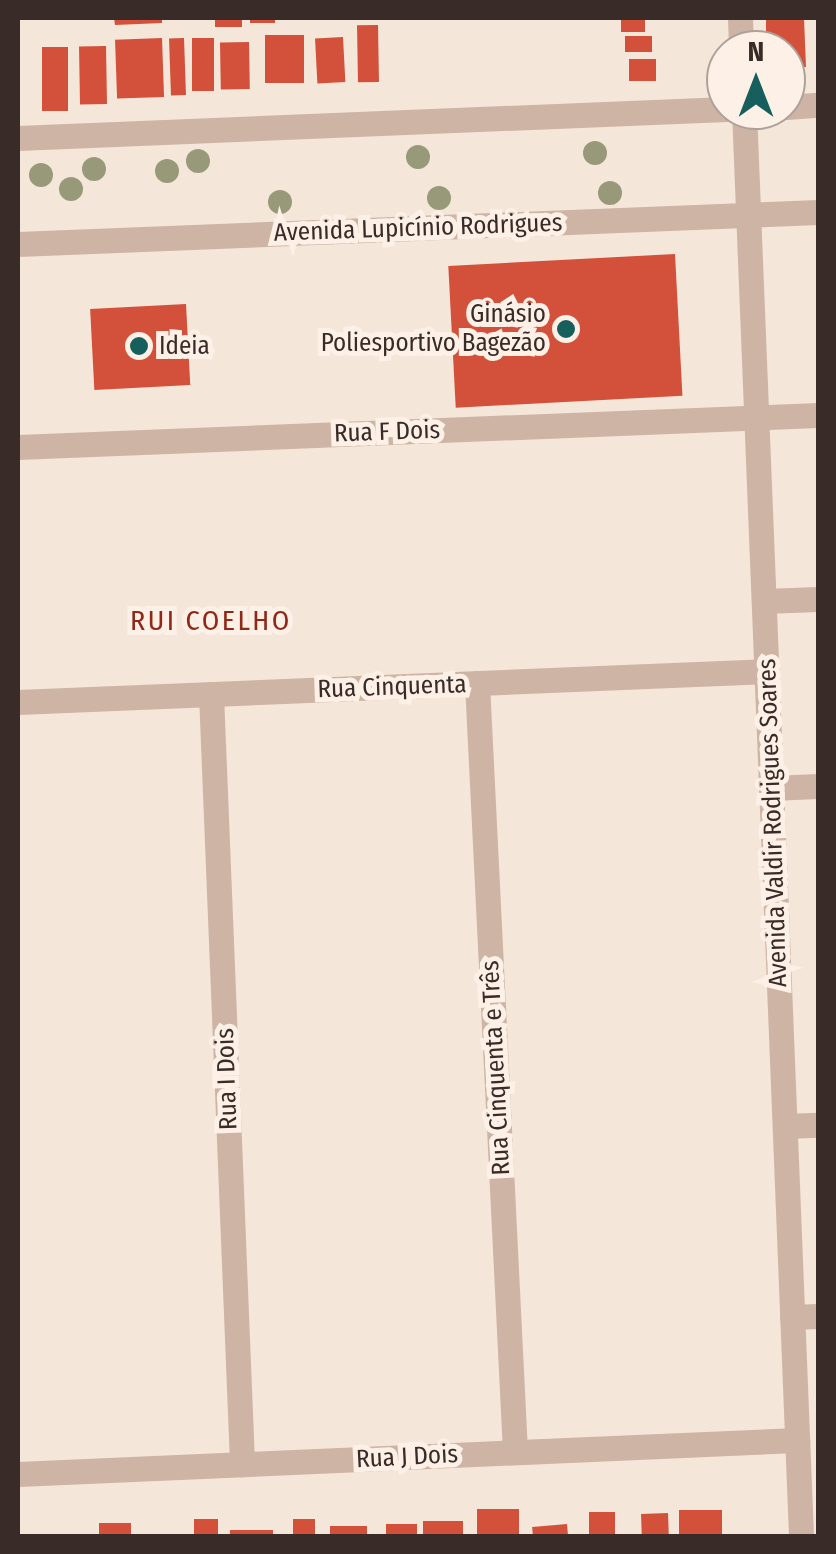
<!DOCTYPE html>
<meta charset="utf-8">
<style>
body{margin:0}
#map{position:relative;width:836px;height:1554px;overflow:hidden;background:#f5e6da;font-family:"Fira Sans Condensed",sans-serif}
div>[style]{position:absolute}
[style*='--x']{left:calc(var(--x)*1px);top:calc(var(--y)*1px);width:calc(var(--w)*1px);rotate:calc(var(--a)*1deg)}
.building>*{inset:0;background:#d3513a;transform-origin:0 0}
.minor>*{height:25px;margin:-12.5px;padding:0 12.5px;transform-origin:12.5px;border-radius:12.5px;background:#ceb4a5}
.tertiary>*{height:25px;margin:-12.5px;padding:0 12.5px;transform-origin:12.5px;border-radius:12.5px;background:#ceb4a5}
.trees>*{width:24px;height:24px;margin:-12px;border-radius:50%;background:#989978}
.dots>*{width:28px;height:28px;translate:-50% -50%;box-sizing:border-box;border:5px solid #fcf0e7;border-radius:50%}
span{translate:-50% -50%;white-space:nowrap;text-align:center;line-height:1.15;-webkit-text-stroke:10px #fcf0e7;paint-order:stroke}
.street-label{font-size:25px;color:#392b27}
.poi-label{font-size:25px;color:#392b27}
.right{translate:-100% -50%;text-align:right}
.left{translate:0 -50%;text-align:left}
.neighbourhood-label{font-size:28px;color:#912817;letter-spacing:2.5px}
.frame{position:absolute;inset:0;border:20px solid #392b27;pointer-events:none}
.north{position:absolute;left:706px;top:30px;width:100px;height:100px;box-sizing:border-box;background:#fcf0e7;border:2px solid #aea19a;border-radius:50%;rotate:0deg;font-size:28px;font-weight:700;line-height:40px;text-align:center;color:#392b27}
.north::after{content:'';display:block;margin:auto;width:35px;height:45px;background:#175f5d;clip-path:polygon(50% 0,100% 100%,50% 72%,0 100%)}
</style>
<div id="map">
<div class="building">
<div style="clip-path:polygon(114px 18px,162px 18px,162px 23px,115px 25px)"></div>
<div style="left:215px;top:18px;width:27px;height:9px"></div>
<div style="left:250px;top:18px;width:25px;height:5px"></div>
<div style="left:621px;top:18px;width:24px;height:14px"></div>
<div style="clip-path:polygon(766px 18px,804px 18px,806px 67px,786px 67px,786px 50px,766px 50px)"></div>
<div style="left:378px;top:25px;width:57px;height:21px;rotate:89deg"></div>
<div style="left:304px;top:35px;width:48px;height:39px;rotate:90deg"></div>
<div style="left:652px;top:36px;width:16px;height:27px;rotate:90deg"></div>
<div style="left:343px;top:37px;width:45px;height:28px;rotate:87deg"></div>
<div style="left:162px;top:38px;width:59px;height:47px;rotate:88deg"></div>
<div style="left:184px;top:38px;width:57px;height:15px;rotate:88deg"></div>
<div style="left:214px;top:38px;width:53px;height:22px;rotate:90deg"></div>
<div style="left:249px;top:42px;width:47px;height:29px;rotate:89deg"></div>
<div style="left:106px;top:46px;width:58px;height:27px;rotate:89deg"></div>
<div style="left:42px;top:47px;width:26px;height:64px"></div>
<div style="left:656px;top:59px;width:22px;height:27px;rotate:90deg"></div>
<div style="left:675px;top:254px;width:142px;height:227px;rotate:87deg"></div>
<div style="left:186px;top:304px;width:81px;height:96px;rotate:87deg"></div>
<div style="left:477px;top:1509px;width:42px;height:27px"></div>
<div style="left:679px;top:1510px;width:43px;height:25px"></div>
<div style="left:589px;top:1512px;width:26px;height:24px"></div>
<div style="left:668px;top:1513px;width:23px;height:27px;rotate:88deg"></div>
<div style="left:218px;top:1519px;width:17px;height:24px;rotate:90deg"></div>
<div style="left:293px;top:1519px;width:22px;height:17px"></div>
<div style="left:463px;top:1521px;width:15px;height:40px;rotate:90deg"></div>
<div style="left:99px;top:1523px;width:32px;height:13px"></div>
<div style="left:417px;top:1524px;width:12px;height:31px;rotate:90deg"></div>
<div style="left:567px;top:1524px;width:12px;height:35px;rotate:85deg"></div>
<div style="left:367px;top:1526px;width:10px;height:37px;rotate:90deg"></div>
<div style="left:230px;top:1530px;width:43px;height:6px"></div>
</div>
<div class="minor">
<div style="--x:18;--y:447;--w:801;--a:-2.29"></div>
<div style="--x:764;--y:601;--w:54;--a:-2.1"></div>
<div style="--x:477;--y:683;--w:770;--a:87.17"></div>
<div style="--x:211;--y:694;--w:771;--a:87.69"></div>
<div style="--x:18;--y:702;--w:749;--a:-2.37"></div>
<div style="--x:771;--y:788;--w:47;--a:-2.4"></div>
<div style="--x:785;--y:1126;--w:33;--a:-2"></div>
<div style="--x:792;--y:1317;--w:26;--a:-2"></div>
<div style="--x:18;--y:1474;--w:780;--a:-2.5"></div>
</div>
<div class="tertiary">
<div style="--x:740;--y:18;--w:32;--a:88"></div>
<div style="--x:786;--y:107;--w:32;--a:-4"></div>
<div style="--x:744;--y:110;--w:1427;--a:87.71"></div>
<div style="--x:18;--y:138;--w:709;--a:-2.35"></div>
<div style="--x:18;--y:244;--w:801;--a:-2.29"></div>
</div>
<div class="trees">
<div style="left:595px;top:153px"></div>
<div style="left:418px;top:157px"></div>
<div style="left:198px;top:161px"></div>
<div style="left:94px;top:169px"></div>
<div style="left:167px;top:171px"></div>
<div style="left:41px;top:175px"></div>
<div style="left:71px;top:189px"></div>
<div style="left:610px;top:193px"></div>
<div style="left:439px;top:198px"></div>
<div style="left:280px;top:202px"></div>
</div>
<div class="dots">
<div style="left:566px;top:329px;background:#175f5d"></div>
<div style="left:139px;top:346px;background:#175f5d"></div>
</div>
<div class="street-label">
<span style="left:418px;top:228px;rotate:-2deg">Avenida Lupicínio Rodrigues</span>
<span style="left:387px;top:432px;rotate:-2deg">Rua F Dois</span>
<span style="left:392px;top:687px;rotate:-2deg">Rua Cinquenta</span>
<span style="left:773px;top:823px;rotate:-92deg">Avenida Valdir Rodrigues Soares</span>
<span style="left:496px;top:1068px;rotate:-93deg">Rua Cinquenta e Três</span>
<span style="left:227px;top:1079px;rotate:-92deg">Rua I Dois</span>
<span style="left:407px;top:1457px;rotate:-3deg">Rua J Dois</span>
</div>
<div class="poi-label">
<span class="right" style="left:546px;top:329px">Ginásio<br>Poliesportivo Bagezão</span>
<span class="left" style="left:159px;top:346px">Ideia</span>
</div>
<div class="neighbourhood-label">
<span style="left:211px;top:621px">RUI COELHO</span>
</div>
<div class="frame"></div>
<div class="north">N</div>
</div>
